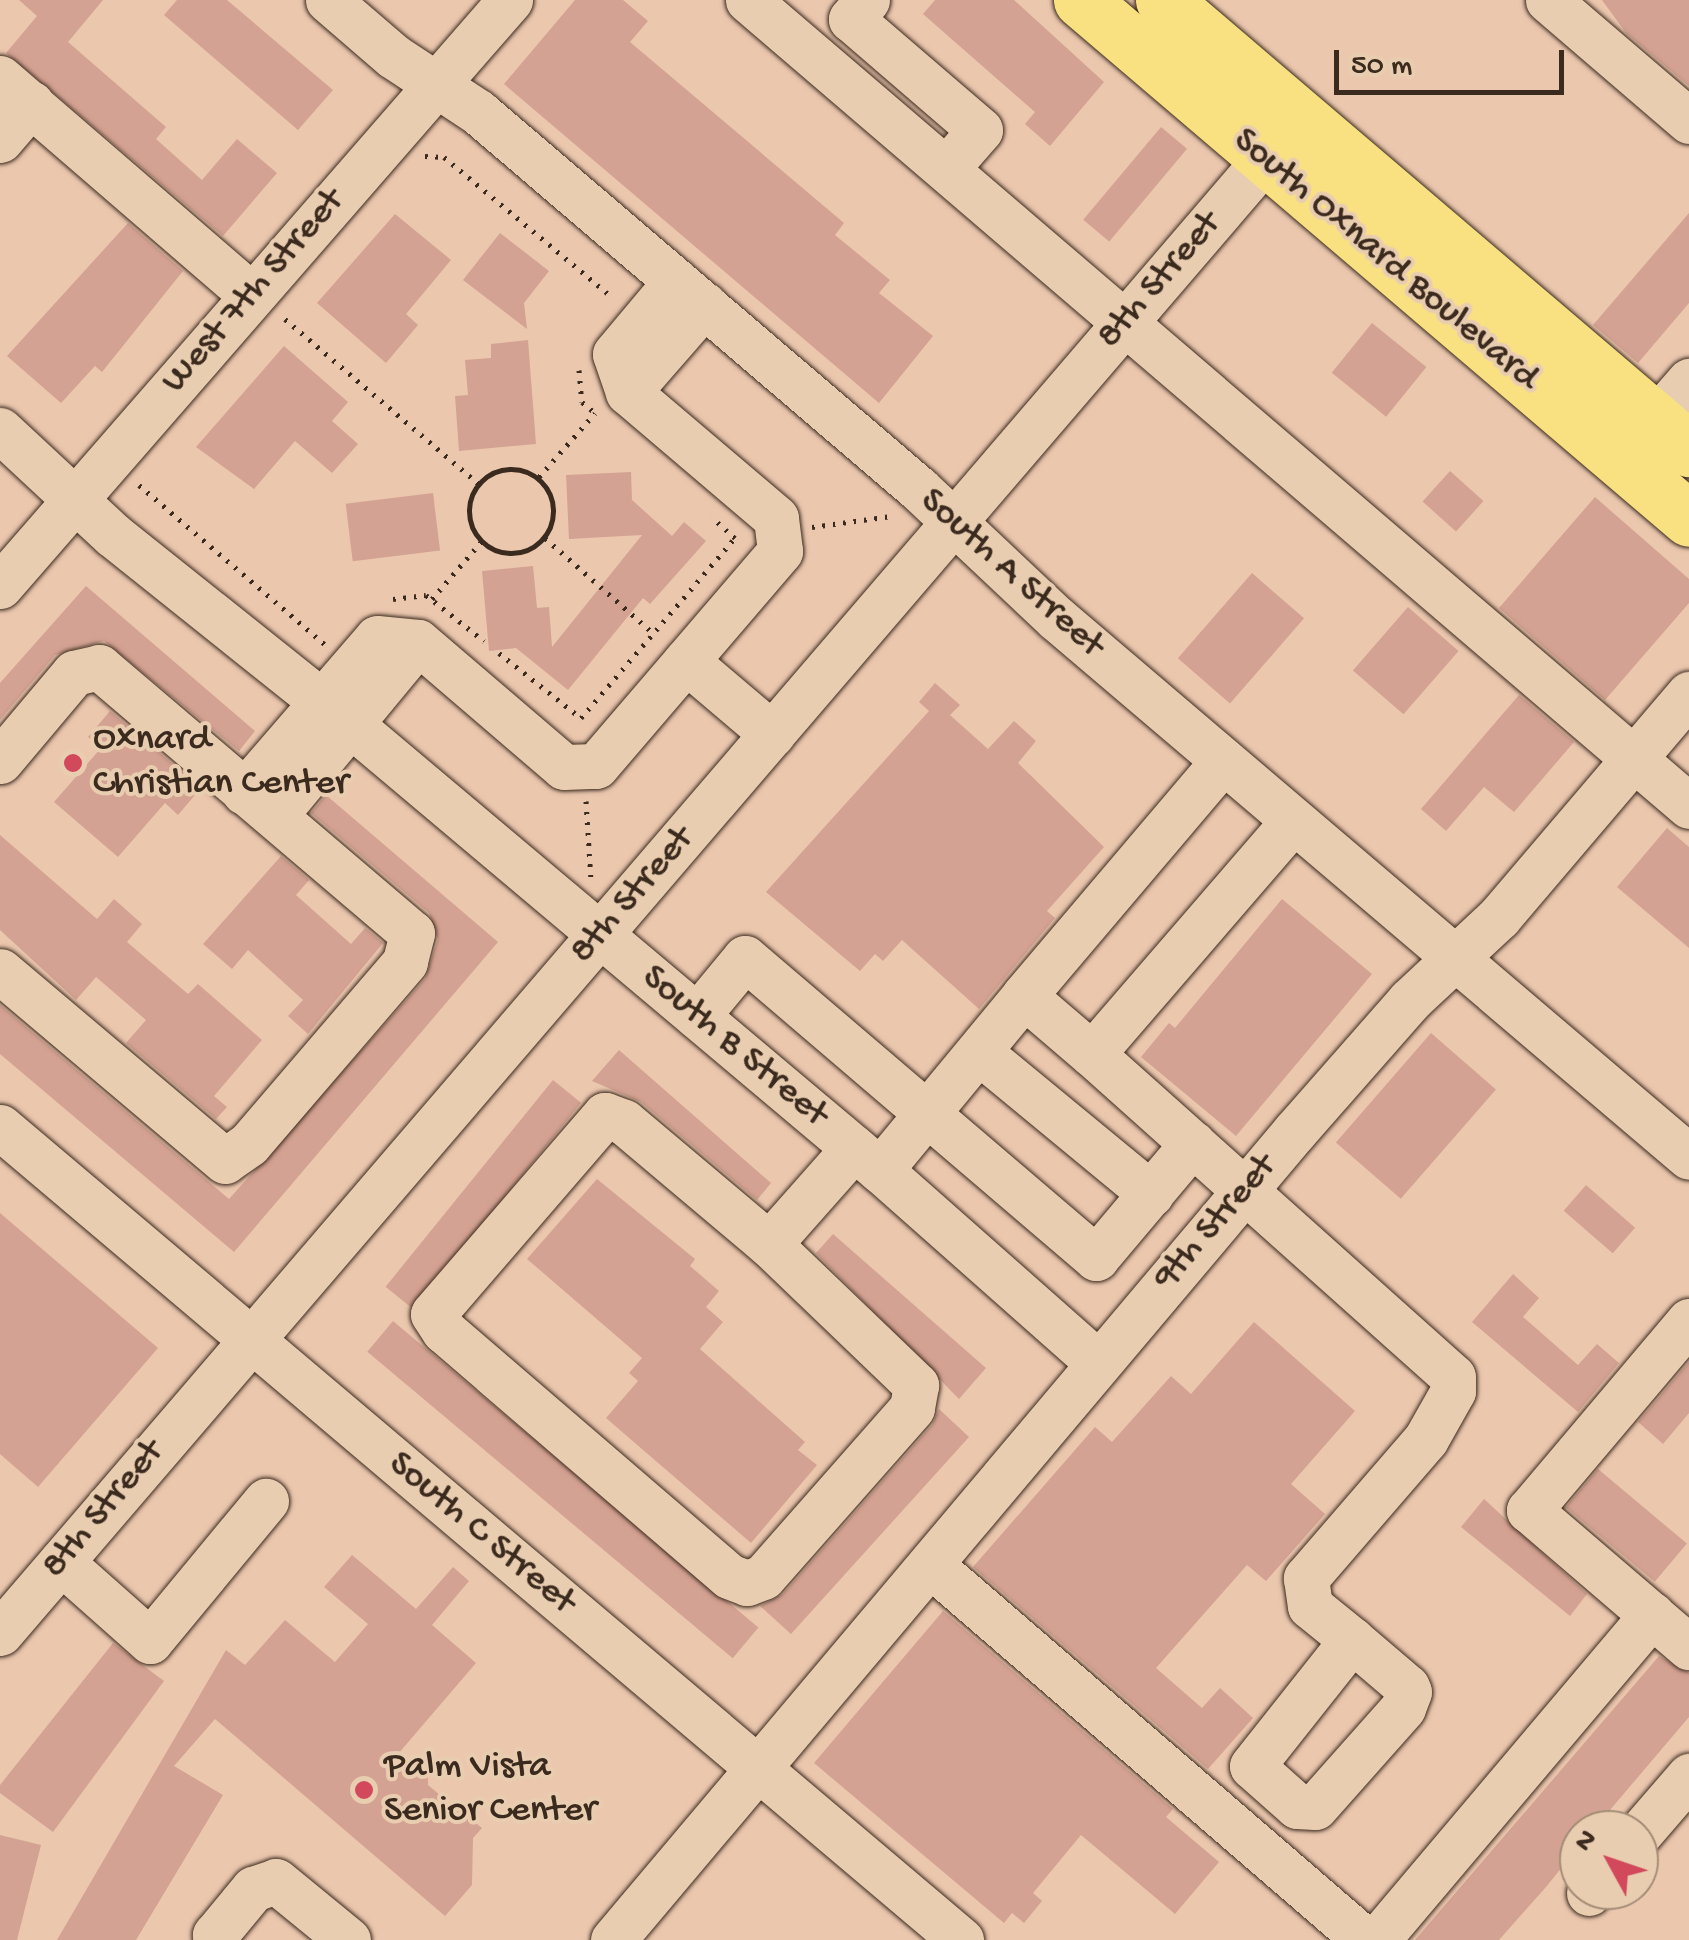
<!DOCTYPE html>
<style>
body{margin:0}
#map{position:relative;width:1689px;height:1940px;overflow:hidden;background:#ebc7ae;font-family:"Gochi Hand",sans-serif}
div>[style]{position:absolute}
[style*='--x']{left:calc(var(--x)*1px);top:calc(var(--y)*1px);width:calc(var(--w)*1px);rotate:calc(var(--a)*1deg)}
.building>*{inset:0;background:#d4a292;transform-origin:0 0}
.path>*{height:5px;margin-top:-2.5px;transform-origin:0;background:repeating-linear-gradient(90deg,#3b2a1e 0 2.5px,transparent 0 10.5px)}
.path>.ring{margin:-2.5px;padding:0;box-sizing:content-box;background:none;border:5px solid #3b2a1e;border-radius:50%}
.roads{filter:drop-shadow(0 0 2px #3b2a1e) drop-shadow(0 0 2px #3b2a1e)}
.minor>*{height:45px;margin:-22.5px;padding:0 22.5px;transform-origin:22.5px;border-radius:22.5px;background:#e9cdb0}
.major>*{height:55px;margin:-27.5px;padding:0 27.5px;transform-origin:27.5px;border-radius:27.5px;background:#f9e181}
.dots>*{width:28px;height:28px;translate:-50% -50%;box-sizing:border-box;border:5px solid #e9cdb0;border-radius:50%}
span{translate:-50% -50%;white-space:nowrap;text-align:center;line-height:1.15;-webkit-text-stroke:8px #e9cdb0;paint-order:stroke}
.street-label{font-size:38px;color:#3b2a1e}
.poi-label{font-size:38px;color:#3b2a1e}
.left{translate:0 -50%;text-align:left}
.north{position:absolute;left:1559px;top:1810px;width:100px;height:100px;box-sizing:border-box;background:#e9cdb0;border:2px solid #a38c76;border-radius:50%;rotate:310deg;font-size:28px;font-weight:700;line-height:40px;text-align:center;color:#3b2a1e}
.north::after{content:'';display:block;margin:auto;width:35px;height:45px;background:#d1495b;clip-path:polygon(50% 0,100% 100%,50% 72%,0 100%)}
.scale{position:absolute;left:1334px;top:50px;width:230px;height:45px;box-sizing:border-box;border:5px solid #3b2a1e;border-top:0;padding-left:12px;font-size:30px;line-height:35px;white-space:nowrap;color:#3b2a1e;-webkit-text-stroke:8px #e9cdb0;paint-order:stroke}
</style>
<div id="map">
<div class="building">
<div style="clip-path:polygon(19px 0,103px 0,68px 42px,166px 127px,156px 139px,202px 180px,237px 139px,277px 173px,223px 236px,6px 53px,37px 16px)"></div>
<div style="clip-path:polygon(177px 0,227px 0,333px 90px,298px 130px,164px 15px)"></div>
<div style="clip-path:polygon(575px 0,623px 0,648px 21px,630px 42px,844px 223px,835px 235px,890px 280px,879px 293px,933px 336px,879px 403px,504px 84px)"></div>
<div style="clip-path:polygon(935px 0,1014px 0,1104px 82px,1050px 146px,1025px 124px,1035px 112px,923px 14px)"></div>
<div style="clip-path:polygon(1602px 0,1689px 0,1689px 86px,1626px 33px)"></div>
<div style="left:1161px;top:127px;width:34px;height:121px;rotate:40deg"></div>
<div style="clip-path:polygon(1689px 213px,1689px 303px,1638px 363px,1593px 325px)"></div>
<div style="clip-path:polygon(395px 214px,451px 260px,406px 314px,418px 325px,386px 363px,317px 303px)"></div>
<div style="clip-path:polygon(128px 223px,183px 271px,102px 372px,95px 366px,61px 403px,7px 356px)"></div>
<div style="clip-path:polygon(500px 233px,549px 271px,524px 303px,527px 329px,463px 280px)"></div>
<div style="left:1372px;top:323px;width:70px;height:64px;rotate:39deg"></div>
<div style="clip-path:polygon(528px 340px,536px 444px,459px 451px,455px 396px,468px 395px,465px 360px,491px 358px,491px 344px)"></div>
<div style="clip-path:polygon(284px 346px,348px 402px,332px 421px,358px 444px,332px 473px,295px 441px,254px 489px,196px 447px)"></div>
<div style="left:1450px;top:471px;width:45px;height:41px;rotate:42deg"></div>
<div style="clip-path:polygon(631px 472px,632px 500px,672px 536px,684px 522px,706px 541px,650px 604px,643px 598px,568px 690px,516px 648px,489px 651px,482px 571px,533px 566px,537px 608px,549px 607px,552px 647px,642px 535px,569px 539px,566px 475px)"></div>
<div style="left:433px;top:493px;width:58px;height:88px;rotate:83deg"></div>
<div style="clip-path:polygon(1595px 497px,1689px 579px,1689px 603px,1605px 700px,1499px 608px)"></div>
<div style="left:1252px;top:573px;width:69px;height:113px;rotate:41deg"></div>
<div style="clip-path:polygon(86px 586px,255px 731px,239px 751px,104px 641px,55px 655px,0 720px,0 683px)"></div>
<div style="left:1408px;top:607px;width:67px;height:84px;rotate:41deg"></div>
<div style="clip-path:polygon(935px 683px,960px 705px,950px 715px,988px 749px,1014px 721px,1036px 741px,1018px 763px,1104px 847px,1047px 911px,1055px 918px,979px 1009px,902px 940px,883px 961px,875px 954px,860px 971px,766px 892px,929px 711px,919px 702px)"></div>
<div style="clip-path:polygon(1519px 695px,1574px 742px,1514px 812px,1484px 787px,1446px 831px,1421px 809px)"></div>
<div style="clip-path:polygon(110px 711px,201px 788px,178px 815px,165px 803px,118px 857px,54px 802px,101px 748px,88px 737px)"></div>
<div style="clip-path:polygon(326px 795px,498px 942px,234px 1252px,0 1054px,0 1005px,229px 1199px,425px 979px,438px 939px,429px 913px,311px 813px)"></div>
<div style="clip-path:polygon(1667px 828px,1689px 847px,1689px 948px,1617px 887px)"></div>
<div style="clip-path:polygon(0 835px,97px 919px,114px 899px,142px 924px,127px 942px,188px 994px,198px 984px,262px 1040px,214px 1096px,227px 1107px,216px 1119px,126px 1043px,146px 1020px,96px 977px,76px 1000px,0 930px)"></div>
<div style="clip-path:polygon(281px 856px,309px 880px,296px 895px,351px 944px,365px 928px,383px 943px,308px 1034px,288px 1016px,303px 1000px,248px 950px,232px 969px,203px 944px)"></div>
<div style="clip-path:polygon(1282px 899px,1372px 974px,1236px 1136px,1141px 1057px,1169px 1023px,1175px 1028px)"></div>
<div style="left:1431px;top:1033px;width:86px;height:145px;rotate:41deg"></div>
<div style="clip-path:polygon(619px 1050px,771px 1183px,757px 1200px,641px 1102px,592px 1081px)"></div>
<div style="left:553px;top:1080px;width:36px;height:266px;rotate:39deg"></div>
<div style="clip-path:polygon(597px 1179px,695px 1259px,690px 1266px,719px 1291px,706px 1307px,723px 1322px,700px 1349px,805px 1442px,798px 1450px,817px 1465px,751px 1543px,606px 1418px,638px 1381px,629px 1373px,642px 1358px,527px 1259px)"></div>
<div style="left:1586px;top:1185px;width:65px;height:34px;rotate:41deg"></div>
<div style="clip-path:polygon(0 1213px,158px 1348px,38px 1487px,0 1454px)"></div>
<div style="clip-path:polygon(833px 1234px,986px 1368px,959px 1399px,816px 1253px)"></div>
<div style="clip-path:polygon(1513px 1274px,1539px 1298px,1523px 1317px,1578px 1365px,1597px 1344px,1619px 1363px,1578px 1412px,1472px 1322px)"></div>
<div style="left:393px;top:1321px;width:477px;height:40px;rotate:40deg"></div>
<div style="clip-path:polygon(1254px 1322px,1355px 1411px,1291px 1484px,1325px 1514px,1266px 1581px,1247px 1565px,1156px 1668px,1202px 1708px,1220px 1688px,1253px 1718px,1208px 1769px,973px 1567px,1095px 1427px,1112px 1442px,1171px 1376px,1191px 1394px)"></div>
<div style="clip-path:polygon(1689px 1362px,1689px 1413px,1663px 1444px,1638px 1422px)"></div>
<div style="clip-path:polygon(939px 1409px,969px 1437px,791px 1634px,760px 1606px,783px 1594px,932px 1425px)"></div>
<div style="left:1598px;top:1469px;width:116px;height:50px;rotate:40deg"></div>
<div style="clip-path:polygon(1484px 1499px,1587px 1594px,1570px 1616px,1461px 1527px)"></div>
<div style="clip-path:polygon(352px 1555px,416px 1609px,453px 1567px,469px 1581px,432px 1625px,476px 1663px,386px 1768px,428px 1769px,428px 1785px,452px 1805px,477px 1806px,467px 1816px,482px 1828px,473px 1838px,472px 1885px,445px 1916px,215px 1719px,174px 1766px,223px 1795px,136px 1940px,57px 1940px,226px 1650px,245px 1665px,285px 1620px,335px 1662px,368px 1624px,324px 1587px)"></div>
<div style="clip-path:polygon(943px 1611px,1173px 1809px,1166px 1817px,1219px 1862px,1175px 1914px,1081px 1835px,1033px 1893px,1042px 1901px,1024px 1923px,1012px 1913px,1004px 1923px,814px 1763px)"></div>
<div style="clip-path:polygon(113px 1643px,164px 1681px,53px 1832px,0 1793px,0 1785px)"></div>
<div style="clip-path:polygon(1659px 1656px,1689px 1673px,1689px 1717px,1593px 1830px,1579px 1830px,1579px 1846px,1546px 1887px,1499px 1940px,1415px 1940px)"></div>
<div style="clip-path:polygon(0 1835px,41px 1845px,17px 1940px,0 1940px)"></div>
</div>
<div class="path">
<div style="--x:425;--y:156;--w:19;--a:3"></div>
<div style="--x:444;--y:157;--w:220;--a:39.8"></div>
<div style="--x:285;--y:319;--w:256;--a:40.4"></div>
<div style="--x:579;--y:370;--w:32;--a:85"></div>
<div style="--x:582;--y:402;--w:17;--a:40"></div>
<div class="ring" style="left:469px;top:469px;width:79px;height:79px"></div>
<div style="--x:539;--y:477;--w:85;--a:-48.8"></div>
<div style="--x:139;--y:485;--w:246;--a:40.6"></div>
<div style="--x:812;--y:527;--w:80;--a:-7.9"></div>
<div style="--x:545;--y:538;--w:141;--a:41.3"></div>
<div style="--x:393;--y:599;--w:33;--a:-7"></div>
<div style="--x:426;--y:595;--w:74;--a:38.4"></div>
<div style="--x:432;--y:599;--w:75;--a:-49.3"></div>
<div style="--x:499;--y:653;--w:105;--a:38.4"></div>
<div style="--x:581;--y:718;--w:237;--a:-49.5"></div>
<div style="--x:735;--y:538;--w:31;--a:-138"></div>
<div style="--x:586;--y:801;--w:79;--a:86.4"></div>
</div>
<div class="roads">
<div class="minor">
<div style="--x:328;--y:0;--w:86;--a:40.7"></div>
<div style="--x:393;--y:56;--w:102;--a:33.4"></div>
<div style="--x:478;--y:112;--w:580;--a:40.53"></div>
<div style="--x:919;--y:489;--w:188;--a:43.3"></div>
<div style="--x:1056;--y:618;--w:831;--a:40.41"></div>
<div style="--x:748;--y:0;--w:1239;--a:40.58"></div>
<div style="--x:867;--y:0;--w:25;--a:130"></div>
<div style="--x:851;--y:19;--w:170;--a:40.7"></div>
<div style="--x:980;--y:130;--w:50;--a:131"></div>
<div style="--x:1548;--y:0;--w:186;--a:40.6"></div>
<div style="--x:0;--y:78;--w:332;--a:40.8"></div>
<div style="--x:0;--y:140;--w:48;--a:-49.3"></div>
<div style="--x:628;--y:392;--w:116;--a:-48.9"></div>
<div style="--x:1655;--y:420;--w:52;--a:-48.9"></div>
<div style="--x:0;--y:430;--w:154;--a:42.9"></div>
<div style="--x:113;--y:535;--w:303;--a:38.6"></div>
<div style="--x:350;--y:724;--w:693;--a:40.08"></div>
<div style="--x:880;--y:1170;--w:290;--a:41.5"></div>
<div style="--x:0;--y:586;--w:777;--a:-48.97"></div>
<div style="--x:686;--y:661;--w:113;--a:40.3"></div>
<div style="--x:0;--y:761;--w:115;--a:-49.9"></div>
<div style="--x:74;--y:673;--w:26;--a:-13"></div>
<div style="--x:99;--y:667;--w:411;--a:40.4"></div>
<div style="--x:412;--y:933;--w:30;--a:104"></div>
<div style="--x:405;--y:962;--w:240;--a:130.6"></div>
<div style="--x:249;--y:1144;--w:29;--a:145"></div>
<div style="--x:225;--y:1161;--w:294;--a:-139.8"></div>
<div style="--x:1223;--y:761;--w:308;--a:130.3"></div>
<div style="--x:1024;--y:996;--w:89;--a:40.5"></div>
<div style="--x:1092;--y:1054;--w:308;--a:-49.2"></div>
<div style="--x:244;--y:792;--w:203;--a:-49.2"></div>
<div style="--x:377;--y:638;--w:41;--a:5.6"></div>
<div style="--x:418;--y:642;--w:192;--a:40.6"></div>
<div style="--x:564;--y:767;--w:32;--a:-2"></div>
<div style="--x:596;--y:766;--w:283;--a:-49.4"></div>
<div style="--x:780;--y:551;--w:33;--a:-97"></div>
<div style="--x:776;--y:518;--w:194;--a:-139.6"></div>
<div style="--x:628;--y:392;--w:40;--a:-108.9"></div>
<div style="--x:615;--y:354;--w:95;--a:-50.1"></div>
<div style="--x:275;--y:815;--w:224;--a:-50.4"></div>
<div style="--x:697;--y:1016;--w:75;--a:-50.4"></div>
<div style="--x:745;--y:958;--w:462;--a:40.5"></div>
<div style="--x:1096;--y:1258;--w:150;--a:-49.9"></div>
<div style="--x:979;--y:1052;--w:223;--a:39.5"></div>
<div style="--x:1092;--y:1054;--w:484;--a:41.8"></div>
<div style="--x:1453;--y:1377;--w:14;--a:90"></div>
<div style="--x:1453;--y:1391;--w:55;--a:119.4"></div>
<div style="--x:1426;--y:1439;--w:184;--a:130.8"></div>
<div style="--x:1306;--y:1578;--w:28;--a:82"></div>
<div style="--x:1310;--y:1606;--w:54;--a:39"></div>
<div style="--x:1352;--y:1640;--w:72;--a:40.5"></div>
<div style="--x:1407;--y:1687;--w:5;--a:68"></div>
<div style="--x:1409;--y:1692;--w:17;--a:111"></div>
<div style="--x:1403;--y:1708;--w:132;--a:131.6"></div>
<div style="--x:1315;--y:1807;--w:18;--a:-177"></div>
<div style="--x:1297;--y:1806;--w:60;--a:-138.4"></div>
<div style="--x:1252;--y:1766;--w:161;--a:-51.6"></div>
<div style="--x:605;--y:1115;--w:20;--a:20"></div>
<div style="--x:624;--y:1122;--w:189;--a:40.1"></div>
<div style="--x:769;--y:1244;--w:204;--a:43.8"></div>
<div style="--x:916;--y:1385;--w:23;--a:100"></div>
<div style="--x:912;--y:1408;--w:225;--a:131.4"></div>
<div style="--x:763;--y:1577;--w:17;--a:159"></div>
<div style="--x:747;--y:1583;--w:19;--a:-159"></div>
<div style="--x:729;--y:1576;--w:376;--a:-139.3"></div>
<div style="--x:444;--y:1331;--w:20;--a:-123"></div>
<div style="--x:433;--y:1314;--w:263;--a:-49.2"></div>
<div style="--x:0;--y:1127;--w:1259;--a:40.23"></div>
<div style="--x:880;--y:1170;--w:226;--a:-50.4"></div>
<div style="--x:769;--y:1244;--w:128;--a:-48.5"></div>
<div style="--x:1689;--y:1321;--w:248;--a:130.2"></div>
<div style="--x:1529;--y:1510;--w:211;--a:40.6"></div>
<div style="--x:61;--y:1562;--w:119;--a:41.6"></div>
<div style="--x:150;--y:1641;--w:182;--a:-50.4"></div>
<div style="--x:933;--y:1567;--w:571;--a:40.81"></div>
<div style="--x:0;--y:1633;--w:1942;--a:-49.36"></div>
<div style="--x:1639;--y:1834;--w:77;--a:-49.2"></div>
<div style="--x:1589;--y:1893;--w:4;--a:-56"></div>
<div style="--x:218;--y:1940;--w:6;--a:-121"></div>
<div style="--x:215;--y:1935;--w:60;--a:-50.4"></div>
<div style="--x:253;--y:1889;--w:24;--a:-19"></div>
<div style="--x:276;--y:1881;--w:93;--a:39.3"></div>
<div style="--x:613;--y:1940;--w:1058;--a:-49.87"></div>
<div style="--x:1295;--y:1131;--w:174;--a:-48.7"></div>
<div style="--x:1410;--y:1000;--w:122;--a:-43"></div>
<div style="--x:1499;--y:917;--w:293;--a:-49.6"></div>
<div style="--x:1377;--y:1940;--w:426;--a:-49.8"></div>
</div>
<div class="major">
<div style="--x:1081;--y:0;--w:799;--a:40.48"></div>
<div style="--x:1163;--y:0;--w:692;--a:40.48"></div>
</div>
</div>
<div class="dots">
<div style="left:73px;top:763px;background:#d1495b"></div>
<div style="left:364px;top:1790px;background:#d1495b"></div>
</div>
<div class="street-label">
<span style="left:1385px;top:260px;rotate:40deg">South Oxnard Boulevard</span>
<span style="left:1160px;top:281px;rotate:-49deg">8th Street</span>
<span style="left:254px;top:292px;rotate:-49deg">West 7th Street</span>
<span style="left:1011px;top:574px;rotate:42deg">South A Street</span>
<span style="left:633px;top:896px;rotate:-49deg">8th Street</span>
<span style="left:734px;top:1047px;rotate:40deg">South B Street</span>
<span style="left:1216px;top:1223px;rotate:-49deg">9th Street</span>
<span style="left:104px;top:1510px;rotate:-50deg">8th Street</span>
<span style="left:481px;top:1534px;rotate:40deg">South C Street</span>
</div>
<div class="poi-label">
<span class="left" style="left:93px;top:763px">Oxnard<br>Christian Center</span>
<span class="left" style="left:384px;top:1790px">Palm Vista<br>Senior Center</span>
</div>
<div class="north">N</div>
<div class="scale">50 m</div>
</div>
